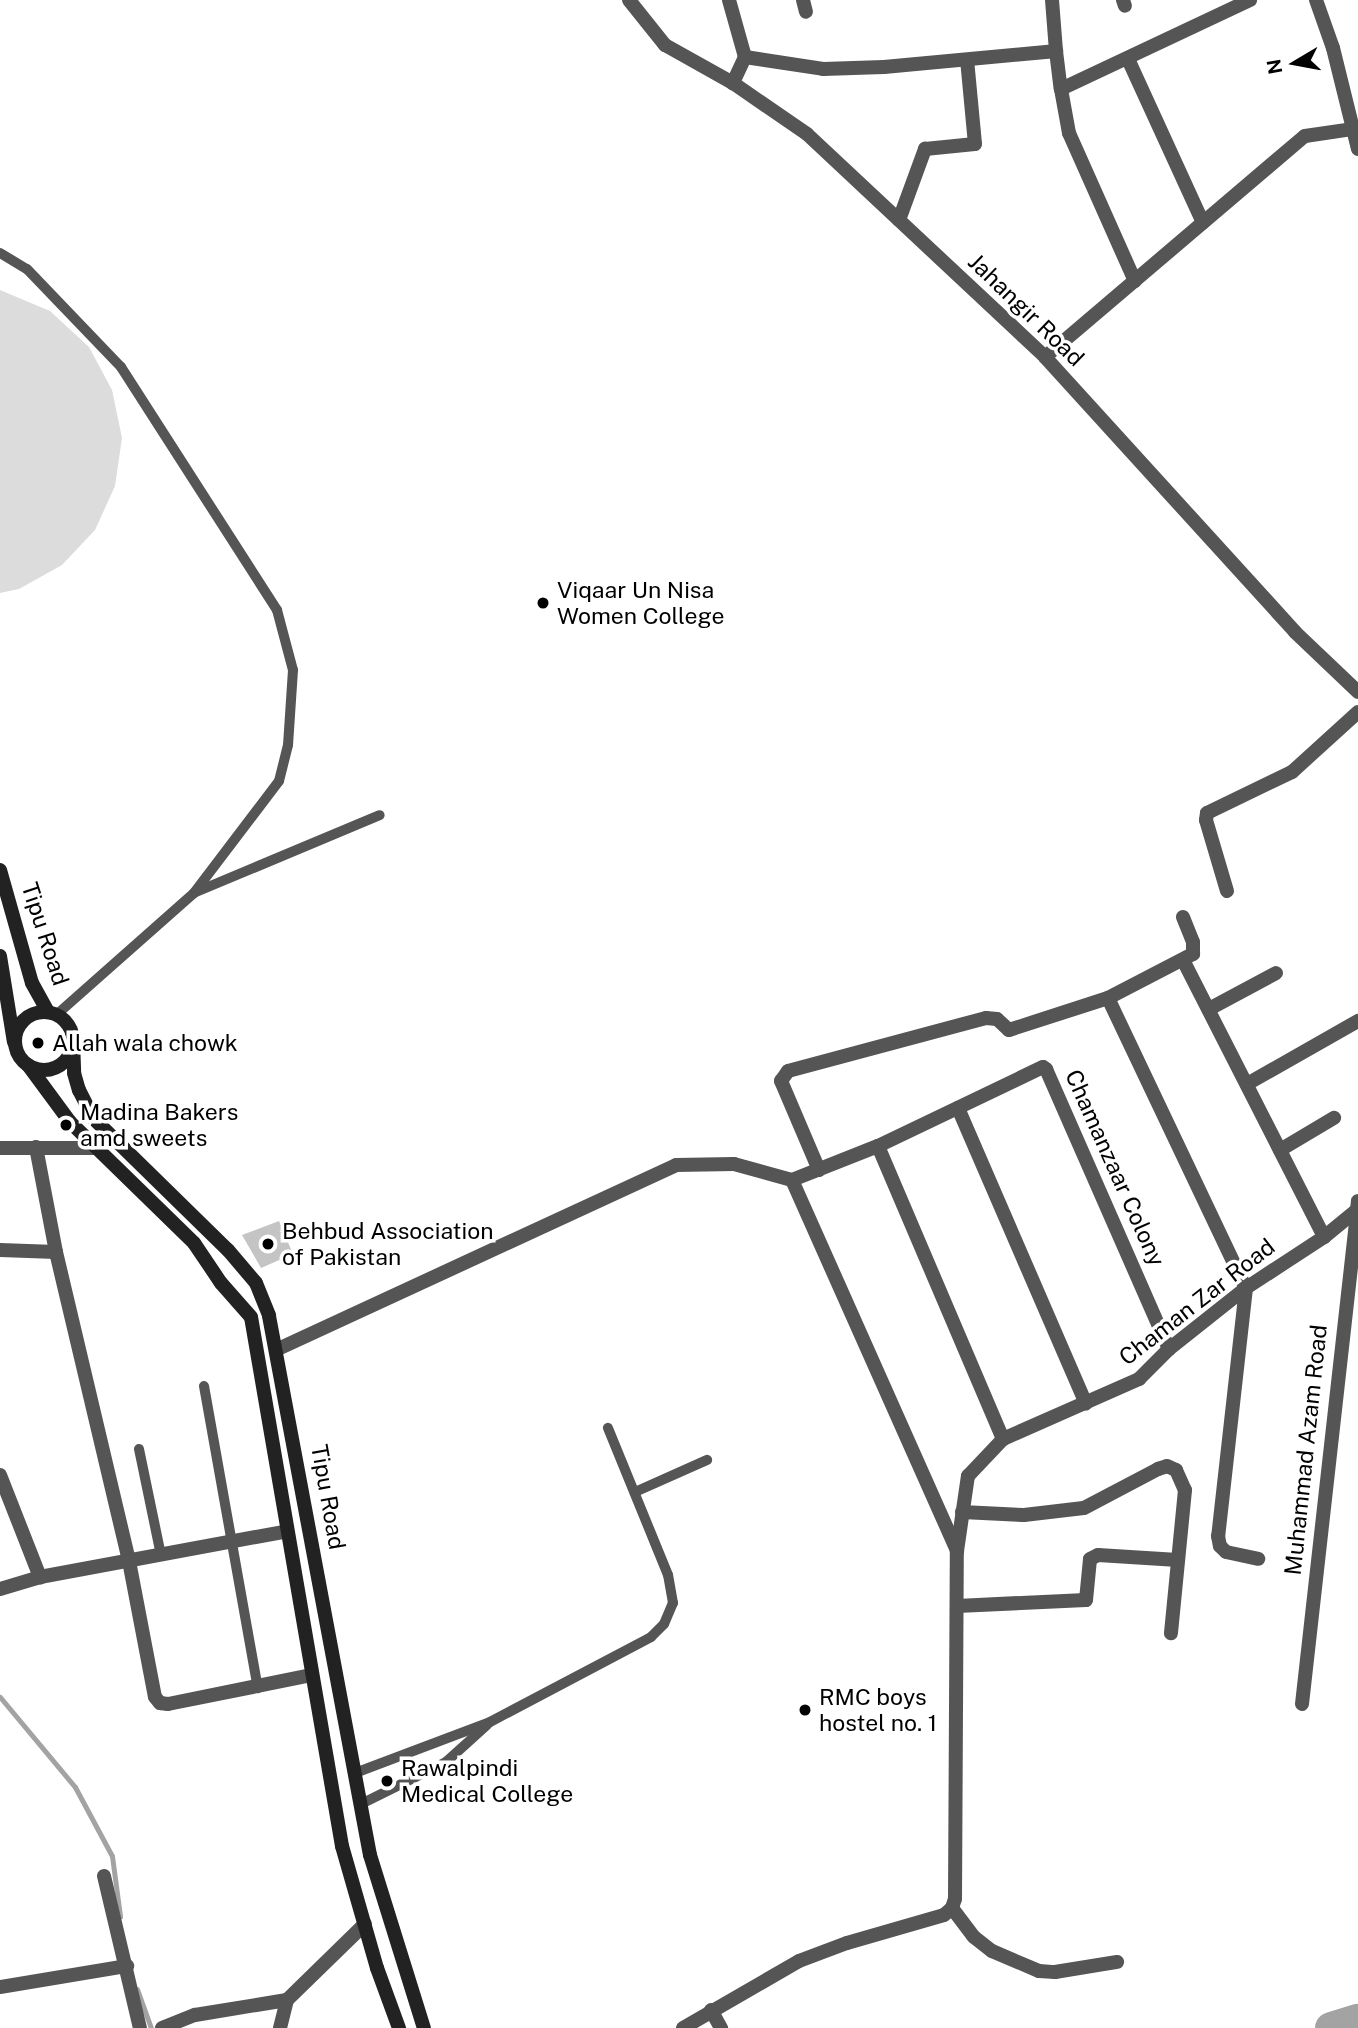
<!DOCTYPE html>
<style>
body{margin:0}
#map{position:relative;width:1358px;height:2028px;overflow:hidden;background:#fff;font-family:"Public Sans",sans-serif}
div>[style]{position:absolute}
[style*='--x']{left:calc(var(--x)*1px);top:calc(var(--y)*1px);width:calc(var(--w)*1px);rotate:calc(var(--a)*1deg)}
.green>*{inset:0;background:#dcdcdc}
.stream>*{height:5px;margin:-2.5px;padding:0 2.5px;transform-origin:2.5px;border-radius:2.5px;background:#a3a3a3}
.river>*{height:32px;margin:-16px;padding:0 16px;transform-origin:16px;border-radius:16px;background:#a3a3a3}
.building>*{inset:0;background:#c4c4c4}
.service>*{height:10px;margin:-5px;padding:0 5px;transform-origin:5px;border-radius:5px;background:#555}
.minor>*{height:14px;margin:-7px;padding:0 7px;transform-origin:7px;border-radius:7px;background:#555}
.tertiary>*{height:14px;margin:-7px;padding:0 7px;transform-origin:7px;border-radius:7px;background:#555}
.secondary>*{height:14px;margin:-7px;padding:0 7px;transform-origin:7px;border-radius:7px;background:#222}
.secondary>.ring{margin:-7px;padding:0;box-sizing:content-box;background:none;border:14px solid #222;border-radius:50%}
.dots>*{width:19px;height:19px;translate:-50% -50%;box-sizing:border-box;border:4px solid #fff;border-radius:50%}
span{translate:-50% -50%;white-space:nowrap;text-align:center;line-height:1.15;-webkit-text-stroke:7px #fff;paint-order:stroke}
.street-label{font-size:23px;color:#000}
.poi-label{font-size:23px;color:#000}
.left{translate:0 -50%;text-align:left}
.north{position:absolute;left:1260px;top:28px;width:70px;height:70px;-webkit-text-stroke:5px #fff;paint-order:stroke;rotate:260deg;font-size:19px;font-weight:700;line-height:28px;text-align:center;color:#000}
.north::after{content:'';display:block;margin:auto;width:24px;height:32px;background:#000;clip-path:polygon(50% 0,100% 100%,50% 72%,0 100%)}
</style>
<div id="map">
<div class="green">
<div style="clip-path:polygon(0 290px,50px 311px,89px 347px,112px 390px,122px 438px,115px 486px,95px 530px,62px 565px,19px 589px,0 593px)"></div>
</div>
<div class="stream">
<div style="--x:0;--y:1697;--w:117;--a:50.2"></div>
<div style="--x:75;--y:1787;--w:78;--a:61.8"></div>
<div style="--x:112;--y:1856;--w:61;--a:82.4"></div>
<div style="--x:137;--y:1989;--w:41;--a:70.3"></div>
</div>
<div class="river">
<div style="--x:1331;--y:2028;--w:28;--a:-17"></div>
</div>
<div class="building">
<div style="clip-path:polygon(279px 1221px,293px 1254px,261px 1268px,242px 1235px)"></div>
</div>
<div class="service">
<div style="--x:0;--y:253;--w:31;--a:31"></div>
<div style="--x:27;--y:269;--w:136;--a:46.2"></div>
<div style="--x:121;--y:367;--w:289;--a:57.3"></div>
<div style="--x:277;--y:610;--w:62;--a:75.1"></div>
<div style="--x:293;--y:670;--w:75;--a:93.8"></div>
<div style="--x:288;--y:745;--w:37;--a:104"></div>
<div style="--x:279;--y:781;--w:141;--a:127.2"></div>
<div style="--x:194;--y:893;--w:184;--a:138.5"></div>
<div style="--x:196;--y:892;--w:199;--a:-22.7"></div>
<div style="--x:204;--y:1386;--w:307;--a:79.9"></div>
<div style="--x:139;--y:1449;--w:108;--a:78.3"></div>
<div style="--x:635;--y:1492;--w:79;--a:-24"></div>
<div style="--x:355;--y:1773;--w:144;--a:-20.7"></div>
<div style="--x:490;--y:1722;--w:182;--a:-27.8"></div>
<div style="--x:651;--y:1637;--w:18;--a:-45"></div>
<div style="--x:664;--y:1624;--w:23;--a:-67"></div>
<div style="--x:673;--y:1603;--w:28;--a:-100"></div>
<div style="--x:668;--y:1575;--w:159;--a:-112.2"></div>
<div style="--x:361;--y:1804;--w:95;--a:-26.3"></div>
<div style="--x:446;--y:1762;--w:55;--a:-42.1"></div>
</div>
<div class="minor">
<div style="--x:729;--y:0;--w:59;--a:74.3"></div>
<div style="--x:745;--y:57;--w:29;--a:115"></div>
<div style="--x:803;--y:0;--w:12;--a:76"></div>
<div style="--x:1052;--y:0;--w:51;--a:85.5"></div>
<div style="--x:1123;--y:0;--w:6;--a:72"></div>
<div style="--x:1316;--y:0;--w:51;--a:70.5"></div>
<div style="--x:1333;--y:48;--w:104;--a:76.1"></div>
<div style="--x:745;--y:57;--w:79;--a:8.7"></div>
<div style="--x:823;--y:69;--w:61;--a:-1.9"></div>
<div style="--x:884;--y:67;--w:173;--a:-5.3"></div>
<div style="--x:1056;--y:51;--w:38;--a:83"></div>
<div style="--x:1061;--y:89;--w:209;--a:-25.2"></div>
<div style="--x:1128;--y:59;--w:180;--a:65.4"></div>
<div style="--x:1061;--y:89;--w:45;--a:79.7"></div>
<div style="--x:1069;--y:133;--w:162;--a:66"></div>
<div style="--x:899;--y:220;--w:76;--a:-69.9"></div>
<div style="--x:925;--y:149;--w:50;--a:-5.7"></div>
<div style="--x:975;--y:144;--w:84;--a:-95.4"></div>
<div style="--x:1045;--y:357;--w:341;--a:-40.4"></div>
<div style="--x:1305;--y:136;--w:49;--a:-8.3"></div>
<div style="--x:1227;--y:891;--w:74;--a:-106.5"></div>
<div style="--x:1206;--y:820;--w:7;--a:-82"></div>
<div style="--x:1207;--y:813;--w:94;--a:-25.8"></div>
<div style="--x:1292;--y:772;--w:89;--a:-42.3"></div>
<div style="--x:1183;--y:960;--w:311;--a:63"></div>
<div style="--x:1108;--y:998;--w:321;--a:64.6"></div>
<div style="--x:1246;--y:1288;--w:250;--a:96.4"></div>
<div style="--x:1218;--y:1536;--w:10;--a:79"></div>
<div style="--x:1220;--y:1546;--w:8;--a:45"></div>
<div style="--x:1226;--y:1552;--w:33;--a:12"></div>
<div style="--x:1209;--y:1009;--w:76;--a:-28.2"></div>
<div style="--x:1247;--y:1084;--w:128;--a:-29.6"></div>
<div style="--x:958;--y:1108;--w:322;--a:66.6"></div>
<div style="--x:878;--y:1146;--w:319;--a:66.9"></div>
<div style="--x:0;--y:1148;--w:97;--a:0"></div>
<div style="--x:1280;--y:1150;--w:63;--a:-30.7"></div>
<div style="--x:819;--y:1170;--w:97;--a:-113.1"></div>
<div style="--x:781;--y:1081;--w:12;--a:-55"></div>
<div style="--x:788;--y:1071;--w:205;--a:-15"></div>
<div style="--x:986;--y:1018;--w:11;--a:5"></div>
<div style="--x:997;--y:1019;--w:16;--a:43"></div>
<div style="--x:1009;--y:1030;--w:104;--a:-17.9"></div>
<div style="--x:1108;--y:998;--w:96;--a:-27.4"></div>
<div style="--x:1193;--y:954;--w:12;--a:-90"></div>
<div style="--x:1193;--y:942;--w:27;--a:-112"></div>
<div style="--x:792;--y:1180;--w:92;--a:-21.6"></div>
<div style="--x:878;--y:1146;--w:183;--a:-25.6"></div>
<div style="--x:1043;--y:1067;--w:4;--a:34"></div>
<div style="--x:1046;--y:1069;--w:306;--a:66.3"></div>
<div style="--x:792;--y:1180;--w:406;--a:66"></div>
<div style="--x:0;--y:1250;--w:56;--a:2"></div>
<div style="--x:56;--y:1252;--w:107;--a:-100.8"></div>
<div style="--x:56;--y:1252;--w:318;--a:76.7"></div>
<div style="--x:129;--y:1561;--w:138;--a:79.2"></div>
<div style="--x:155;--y:1697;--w:8;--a:50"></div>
<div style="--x:160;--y:1703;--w:8;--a:7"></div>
<div style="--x:168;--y:1704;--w:147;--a:-11.4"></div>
<div style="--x:278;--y:1349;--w:438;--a:-24.8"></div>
<div style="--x:676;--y:1165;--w:58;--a:-1"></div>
<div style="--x:734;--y:1164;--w:60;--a:15.4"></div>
<div style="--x:0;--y:1475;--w:110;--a:68.6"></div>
<div style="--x:962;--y:1512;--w:62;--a:2.8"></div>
<div style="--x:1024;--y:1515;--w:60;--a:-6.7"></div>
<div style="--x:1084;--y:1508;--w:84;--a:-27.8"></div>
<div style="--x:1158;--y:1469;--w:9;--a:-18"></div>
<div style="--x:1167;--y:1466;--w:10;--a:24"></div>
<div style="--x:1176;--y:1470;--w:22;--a:66"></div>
<div style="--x:1185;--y:1490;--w:144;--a:95.6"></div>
<div style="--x:0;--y:1589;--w:42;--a:-16.7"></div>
<div style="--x:40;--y:1577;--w:251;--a:-10.5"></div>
<div style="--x:957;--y:1606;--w:129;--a:-2.7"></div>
<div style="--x:1086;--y:1600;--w:41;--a:-84.4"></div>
<div style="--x:1090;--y:1559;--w:9;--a:-27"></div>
<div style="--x:1098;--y:1555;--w:80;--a:3.6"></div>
<div style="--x:1302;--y:1704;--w:497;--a:-83.6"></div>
<div style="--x:104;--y:1876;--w:156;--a:76.7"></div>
<div style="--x:952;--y:1908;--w:36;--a:53"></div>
<div style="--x:974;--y:1937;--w:23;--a:38"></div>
<div style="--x:992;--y:1951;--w:51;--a:23.1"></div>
<div style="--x:1039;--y:1971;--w:16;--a:4"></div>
<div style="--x:1055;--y:1972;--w:63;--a:-9.2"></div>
<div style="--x:0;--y:1987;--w:129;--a:-9.4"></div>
<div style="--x:711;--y:2010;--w:21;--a:61"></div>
<div style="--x:162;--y:2028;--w:35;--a:-22"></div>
<div style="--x:195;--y:2015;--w:93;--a:-9.3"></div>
<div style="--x:280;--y:2028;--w:29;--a:-76"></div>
<div style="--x:287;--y:2000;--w:109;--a:-44.3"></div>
</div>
<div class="tertiary">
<div style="--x:629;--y:0;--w:58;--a:51.3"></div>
<div style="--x:665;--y:45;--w:78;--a:29.2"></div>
<div style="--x:733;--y:83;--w:90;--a:34.6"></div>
<div style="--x:807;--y:134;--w:326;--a:43.1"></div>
<div style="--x:1045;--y:357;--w:372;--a:47.7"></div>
<div style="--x:1295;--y:632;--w:87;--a:43.6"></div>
<div style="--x:683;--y:2028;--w:134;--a:-30"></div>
<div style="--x:799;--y:1961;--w:51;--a:-20.6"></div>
<div style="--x:847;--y:1943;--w:101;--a:-16.1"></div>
<div style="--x:944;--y:1915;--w:11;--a:-41"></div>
<div style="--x:952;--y:1908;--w:9;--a:-72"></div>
<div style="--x:955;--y:1899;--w:348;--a:-89.7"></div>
<div style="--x:957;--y:1551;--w:76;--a:-81.7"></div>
<div style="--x:968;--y:1476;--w:51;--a:-46.6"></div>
<div style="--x:1003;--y:1439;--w:149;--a:-23.8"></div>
<div style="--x:1139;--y:1379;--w:42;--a:-45"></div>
<div style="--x:1169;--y:1349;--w:98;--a:-38.4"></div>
<div style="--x:1246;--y:1288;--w:93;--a:-33.2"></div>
<div style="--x:1324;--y:1237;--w:43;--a:-39.3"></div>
<div style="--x:1357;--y:1210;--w:9;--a:-84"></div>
</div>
<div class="secondary">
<div style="--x:0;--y:870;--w:117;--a:74.2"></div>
<div style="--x:32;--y:983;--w:33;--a:61"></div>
<div style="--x:0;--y:956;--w:87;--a:80.8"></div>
<div class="ring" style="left:15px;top:1012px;width:44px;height:44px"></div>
<div style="--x:73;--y:1039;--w:34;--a:88"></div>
<div style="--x:74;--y:1073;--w:18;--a:74"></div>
<div style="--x:79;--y:1090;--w:31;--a:63"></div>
<div style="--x:93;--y:1118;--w:189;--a:44.4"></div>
<div style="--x:228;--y:1250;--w:43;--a:49.7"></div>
<div style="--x:256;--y:1283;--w:35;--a:68"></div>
<div style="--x:269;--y:1316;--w:548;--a:79.39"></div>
<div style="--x:370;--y:1855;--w:181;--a:72.7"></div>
<div style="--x:28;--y:1065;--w:71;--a:53.6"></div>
<div style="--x:70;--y:1122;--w:173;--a:44.3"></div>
<div style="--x:194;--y:1243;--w:48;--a:56"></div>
<div style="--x:221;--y:1283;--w:45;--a:48.6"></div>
<div style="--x:251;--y:1317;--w:537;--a:80.24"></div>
<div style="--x:342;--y:1846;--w:127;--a:74"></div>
<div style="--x:377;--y:1968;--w:64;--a:69.9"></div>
</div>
<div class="dots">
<div style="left:543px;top:603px;background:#000"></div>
<div style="left:38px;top:1043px;background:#000"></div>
<div style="left:66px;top:1125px;background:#000"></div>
<div style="left:268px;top:1244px;background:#000"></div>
<div style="left:805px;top:1710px;background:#000"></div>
<div style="left:387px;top:1781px;background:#000"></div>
</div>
<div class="street-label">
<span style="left:1026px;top:310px;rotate:44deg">Jahangir Road</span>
<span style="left:45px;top:934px;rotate:72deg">Tipu Road</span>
<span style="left:1115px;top:1168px;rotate:66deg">Chamanzaar Colony</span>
<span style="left:1197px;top:1302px;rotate:-38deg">Chaman Zar Road</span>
<span style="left:1306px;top:1450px;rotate:-84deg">Muhammad Azam Road</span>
<span style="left:328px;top:1497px;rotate:80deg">Tipu Road</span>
</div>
<div class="poi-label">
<span class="left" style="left:557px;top:603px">Viqaar Un Nisa<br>Women College</span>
<span class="left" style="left:52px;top:1043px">Allah wala chowk</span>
<span class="left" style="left:80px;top:1125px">Madina Bakers<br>amd sweets</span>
<span class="left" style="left:282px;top:1244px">Behbud Association<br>of Pakistan</span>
<span class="left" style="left:819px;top:1710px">RMC boys<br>hostel no. 1</span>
<span class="left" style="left:401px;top:1781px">Rawalpindi<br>Medical College</span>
</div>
<div class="north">N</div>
</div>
